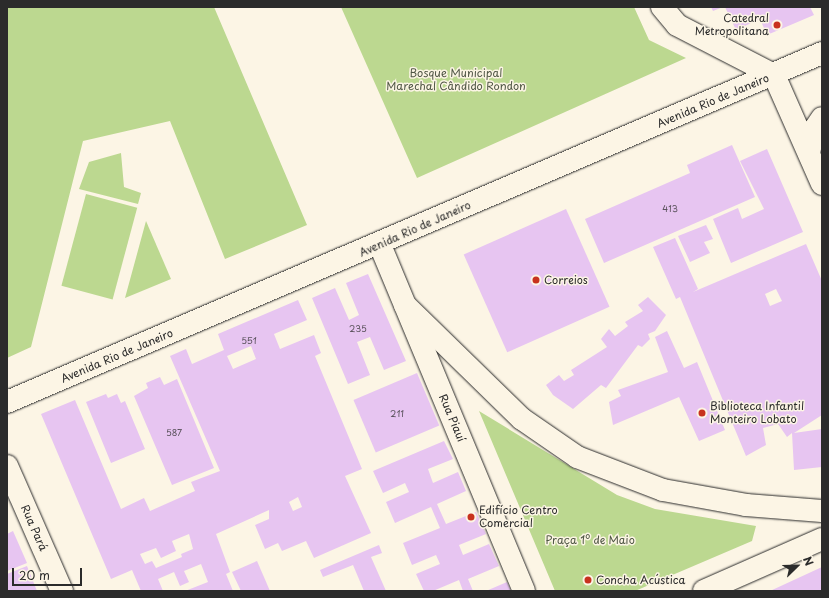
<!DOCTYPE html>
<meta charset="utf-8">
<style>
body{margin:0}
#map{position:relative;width:829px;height:598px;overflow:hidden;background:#fcf5e5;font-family:"Playpen Sans",sans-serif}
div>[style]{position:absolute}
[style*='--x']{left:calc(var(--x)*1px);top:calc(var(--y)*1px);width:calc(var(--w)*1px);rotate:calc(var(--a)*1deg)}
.green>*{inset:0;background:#bcd890;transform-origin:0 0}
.building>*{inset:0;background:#e7c5f1;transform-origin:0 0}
.roads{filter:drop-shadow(0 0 1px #2b2b2b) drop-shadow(0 0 1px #2b2b2b)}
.minor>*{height:22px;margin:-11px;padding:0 11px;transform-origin:11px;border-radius:11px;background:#fcf5e5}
.major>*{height:22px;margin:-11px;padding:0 11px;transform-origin:11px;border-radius:11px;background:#fcf5e5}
.dots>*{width:11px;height:11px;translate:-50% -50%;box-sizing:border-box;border:2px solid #fcf5e5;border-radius:50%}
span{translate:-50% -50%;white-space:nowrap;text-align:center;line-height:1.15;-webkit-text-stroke:3px #fcf5e5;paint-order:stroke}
.number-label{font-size:9px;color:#5a525c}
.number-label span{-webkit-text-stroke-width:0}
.poi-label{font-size:11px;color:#2b2b2b}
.right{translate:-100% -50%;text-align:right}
.left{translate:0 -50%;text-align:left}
.park-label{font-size:11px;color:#4f5644}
.street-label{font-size:11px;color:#2b2b2b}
.frame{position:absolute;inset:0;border:8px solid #2b2b2b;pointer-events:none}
.north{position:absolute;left:777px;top:546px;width:40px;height:40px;-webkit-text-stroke:3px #fcf5e5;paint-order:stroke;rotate:67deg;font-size:11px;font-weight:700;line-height:16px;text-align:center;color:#2b2b2b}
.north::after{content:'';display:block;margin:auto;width:14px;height:18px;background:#2b2b2b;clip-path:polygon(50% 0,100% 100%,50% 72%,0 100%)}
.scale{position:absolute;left:12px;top:568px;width:70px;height:18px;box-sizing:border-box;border:2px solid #2b2b2b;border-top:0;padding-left:5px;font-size:12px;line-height:14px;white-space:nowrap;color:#2b2b2b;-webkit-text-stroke:3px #fcf5e5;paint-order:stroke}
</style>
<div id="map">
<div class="green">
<div style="clip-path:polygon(7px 7px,214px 7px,307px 225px,225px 259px,170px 121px,83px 141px,31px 347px,7px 358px)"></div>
<div style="clip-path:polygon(341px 7px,634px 7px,649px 40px,686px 58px,417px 178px)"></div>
<div style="clip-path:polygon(121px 153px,124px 187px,141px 193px,138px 204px,79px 189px,89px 162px)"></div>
<div style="left:86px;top:194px;width:53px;height:95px;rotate:15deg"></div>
<div style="clip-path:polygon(146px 221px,171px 279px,125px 298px)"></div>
<div style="clip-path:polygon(479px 411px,617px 495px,655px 509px,756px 526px,752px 541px,635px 591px,555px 591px)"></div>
</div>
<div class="building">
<div style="clip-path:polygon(711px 7px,723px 7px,713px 11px)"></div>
<div style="clip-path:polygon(725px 7px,810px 7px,814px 15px,767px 35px,760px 19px,736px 30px)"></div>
<div style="clip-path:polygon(732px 145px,755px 197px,604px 263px,585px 219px,690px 173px,687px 165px)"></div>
<div style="clip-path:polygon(767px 149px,803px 232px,731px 263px,713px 219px,738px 208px,742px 219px,764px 209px,740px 161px)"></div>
<div style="left:566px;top:209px;width:107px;height:112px;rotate:66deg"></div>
<div style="clip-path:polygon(706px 225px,713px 239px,704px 242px,710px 253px,690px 262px,678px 236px)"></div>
<div style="clip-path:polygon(evenodd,675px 238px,698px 289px,693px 292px,806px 244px,822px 281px,822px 415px,794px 433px,822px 429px,822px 467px,794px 470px,792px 433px,787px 437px,778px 424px,763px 428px,766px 445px,746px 456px,680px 297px,676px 299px,653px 247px,675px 238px,776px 289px,782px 301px,770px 306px,765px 294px,776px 289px)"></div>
<div style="clip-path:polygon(368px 274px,406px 361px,384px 370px,370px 337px,357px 342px,370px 375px,348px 384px,312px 298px,335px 288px,349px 320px,359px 315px,346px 283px)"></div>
<div style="clip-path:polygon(648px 297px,666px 315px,655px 331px,648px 334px,650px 339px,642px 347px,638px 345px,606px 388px,601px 385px,573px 409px,553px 395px,546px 385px,559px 375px,564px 381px,574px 375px,571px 370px,607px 347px,601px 339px,609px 329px,615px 336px,628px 326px,625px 322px,643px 311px,638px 305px)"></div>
<div style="clip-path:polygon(evenodd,298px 300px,307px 320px,274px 334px,280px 349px,314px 335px,321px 353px,315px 356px,362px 469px,345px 476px,371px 533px,314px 558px,306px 541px,282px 551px,278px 543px,265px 549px,255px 525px,269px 519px,269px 510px,216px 534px,230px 572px,226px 574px,233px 591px,185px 591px,208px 582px,201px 564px,184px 571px,189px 582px,180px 586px,174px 572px,158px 579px,163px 591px,141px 591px,132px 570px,111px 579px,41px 414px,75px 400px,121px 509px,144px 498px,150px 511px,195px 491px,191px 482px,220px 471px,170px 356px,186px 349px,192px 364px,224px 350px,218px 334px,298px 300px,251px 346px,256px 359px,233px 369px,227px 356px,251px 346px,298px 300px,298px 497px,302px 507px,293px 511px,289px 502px,298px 497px,298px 300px,189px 534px,193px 549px,181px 554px,182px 557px,156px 568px,152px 561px,145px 564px,140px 554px,156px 548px,161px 558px,176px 551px,172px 541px,189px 534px)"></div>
<div style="clip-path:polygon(667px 331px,684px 368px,697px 362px,725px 430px,699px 441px,679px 397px,613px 425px,609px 402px,621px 396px,618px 390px,668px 372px,655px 337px)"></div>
<div style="left:417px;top:373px;width:57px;height:69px;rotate:67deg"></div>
<div style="clip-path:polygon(160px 377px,164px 385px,177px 379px,214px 468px,172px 485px,134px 396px,148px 388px,146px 383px)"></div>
<div style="clip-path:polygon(106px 394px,108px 398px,117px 394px,121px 403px,125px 401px,145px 449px,111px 463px,86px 402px)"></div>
<div style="clip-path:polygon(444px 441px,453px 459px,428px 469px,433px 483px,458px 472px,466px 491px,437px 504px,446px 524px,476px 512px,486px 534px,459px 545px,463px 555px,489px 544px,499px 566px,468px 579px,473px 591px,463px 591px,459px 580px,433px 591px,424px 591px,416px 574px,440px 564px,436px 555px,412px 565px,403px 543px,440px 528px,431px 507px,395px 523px,386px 502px,409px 492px,405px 483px,383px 493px,373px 471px)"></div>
<div style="clip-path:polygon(13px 531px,27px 563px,7px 571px,7px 534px)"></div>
<div style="clip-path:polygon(379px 545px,382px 553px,371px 557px,386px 591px,364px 591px,353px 565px,323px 577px,320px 570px)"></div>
<div style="clip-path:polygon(257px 561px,270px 591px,241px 591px,232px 572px)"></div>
<div style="clip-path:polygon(27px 566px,37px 591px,7px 591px,7px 574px)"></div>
<div style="clip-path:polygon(822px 567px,822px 591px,770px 591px)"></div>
<div style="clip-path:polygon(507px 582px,511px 591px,486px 591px)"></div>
</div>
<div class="roads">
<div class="minor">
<div style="--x:380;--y:245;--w:375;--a:67.4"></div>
<div style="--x:405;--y:305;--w:163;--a:44.3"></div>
<div style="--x:522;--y:419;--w:67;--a:34.6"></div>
<div style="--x:577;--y:457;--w:92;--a:21"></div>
<div style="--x:663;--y:490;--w:84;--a:10.2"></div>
<div style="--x:746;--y:505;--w:76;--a:4.5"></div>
<div style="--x:7;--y:402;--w:887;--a:-23.18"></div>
<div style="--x:7;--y:466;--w:137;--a:66.3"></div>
</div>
<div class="major">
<div style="--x:662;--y:7;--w:23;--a:50"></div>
<div style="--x:677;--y:25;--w:109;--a:27.3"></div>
<div style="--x:774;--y:75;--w:119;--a:66.2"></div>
<div style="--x:809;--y:153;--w:24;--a:-78"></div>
<div style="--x:814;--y:130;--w:14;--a:-56"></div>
<div style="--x:704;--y:591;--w:129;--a:-23.8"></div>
</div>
</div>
<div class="dots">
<div style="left:777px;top:25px;background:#c8321e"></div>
<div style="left:536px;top:280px;background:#c8321e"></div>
<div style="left:702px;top:413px;background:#c8321e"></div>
<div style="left:471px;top:517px;background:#c8321e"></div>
<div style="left:588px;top:580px;background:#c8321e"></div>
</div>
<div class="number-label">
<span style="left:670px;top:208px">413</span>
<span style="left:358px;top:328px">235</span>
<span style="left:249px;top:340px">551</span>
<span style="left:397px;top:413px">211</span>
<span style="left:174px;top:432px">587</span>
</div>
<div class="poi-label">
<span class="right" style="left:769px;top:25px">Catedral<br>Metropolitana</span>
<span class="left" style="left:544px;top:280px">Correios</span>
<span class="left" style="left:710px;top:413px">Biblioteca Infantil<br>Monteiro Lobato</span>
<span class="left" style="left:479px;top:517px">Edifício Centro<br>Comercial</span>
<span class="left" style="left:596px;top:580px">Concha Acústica</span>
</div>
<div class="park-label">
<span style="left:456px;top:80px">Bosque Municipal<br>Marechal Cândido Rondon</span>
<span style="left:590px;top:540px">Praça 1º de Maio</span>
</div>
<div class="street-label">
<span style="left:713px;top:101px;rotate:-23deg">Avenida Rio de Janeiro</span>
<span style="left:415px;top:229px;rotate:-24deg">Avenida Rio de Janeiro</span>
<span style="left:117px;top:356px;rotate:-23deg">Avenida Rio de Janeiro</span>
<span style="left:452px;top:418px;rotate:67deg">Rua Piauí</span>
<span style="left:34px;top:528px;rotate:66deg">Rua Pará</span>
</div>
<div class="frame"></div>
<div class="north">N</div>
<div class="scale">20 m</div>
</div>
